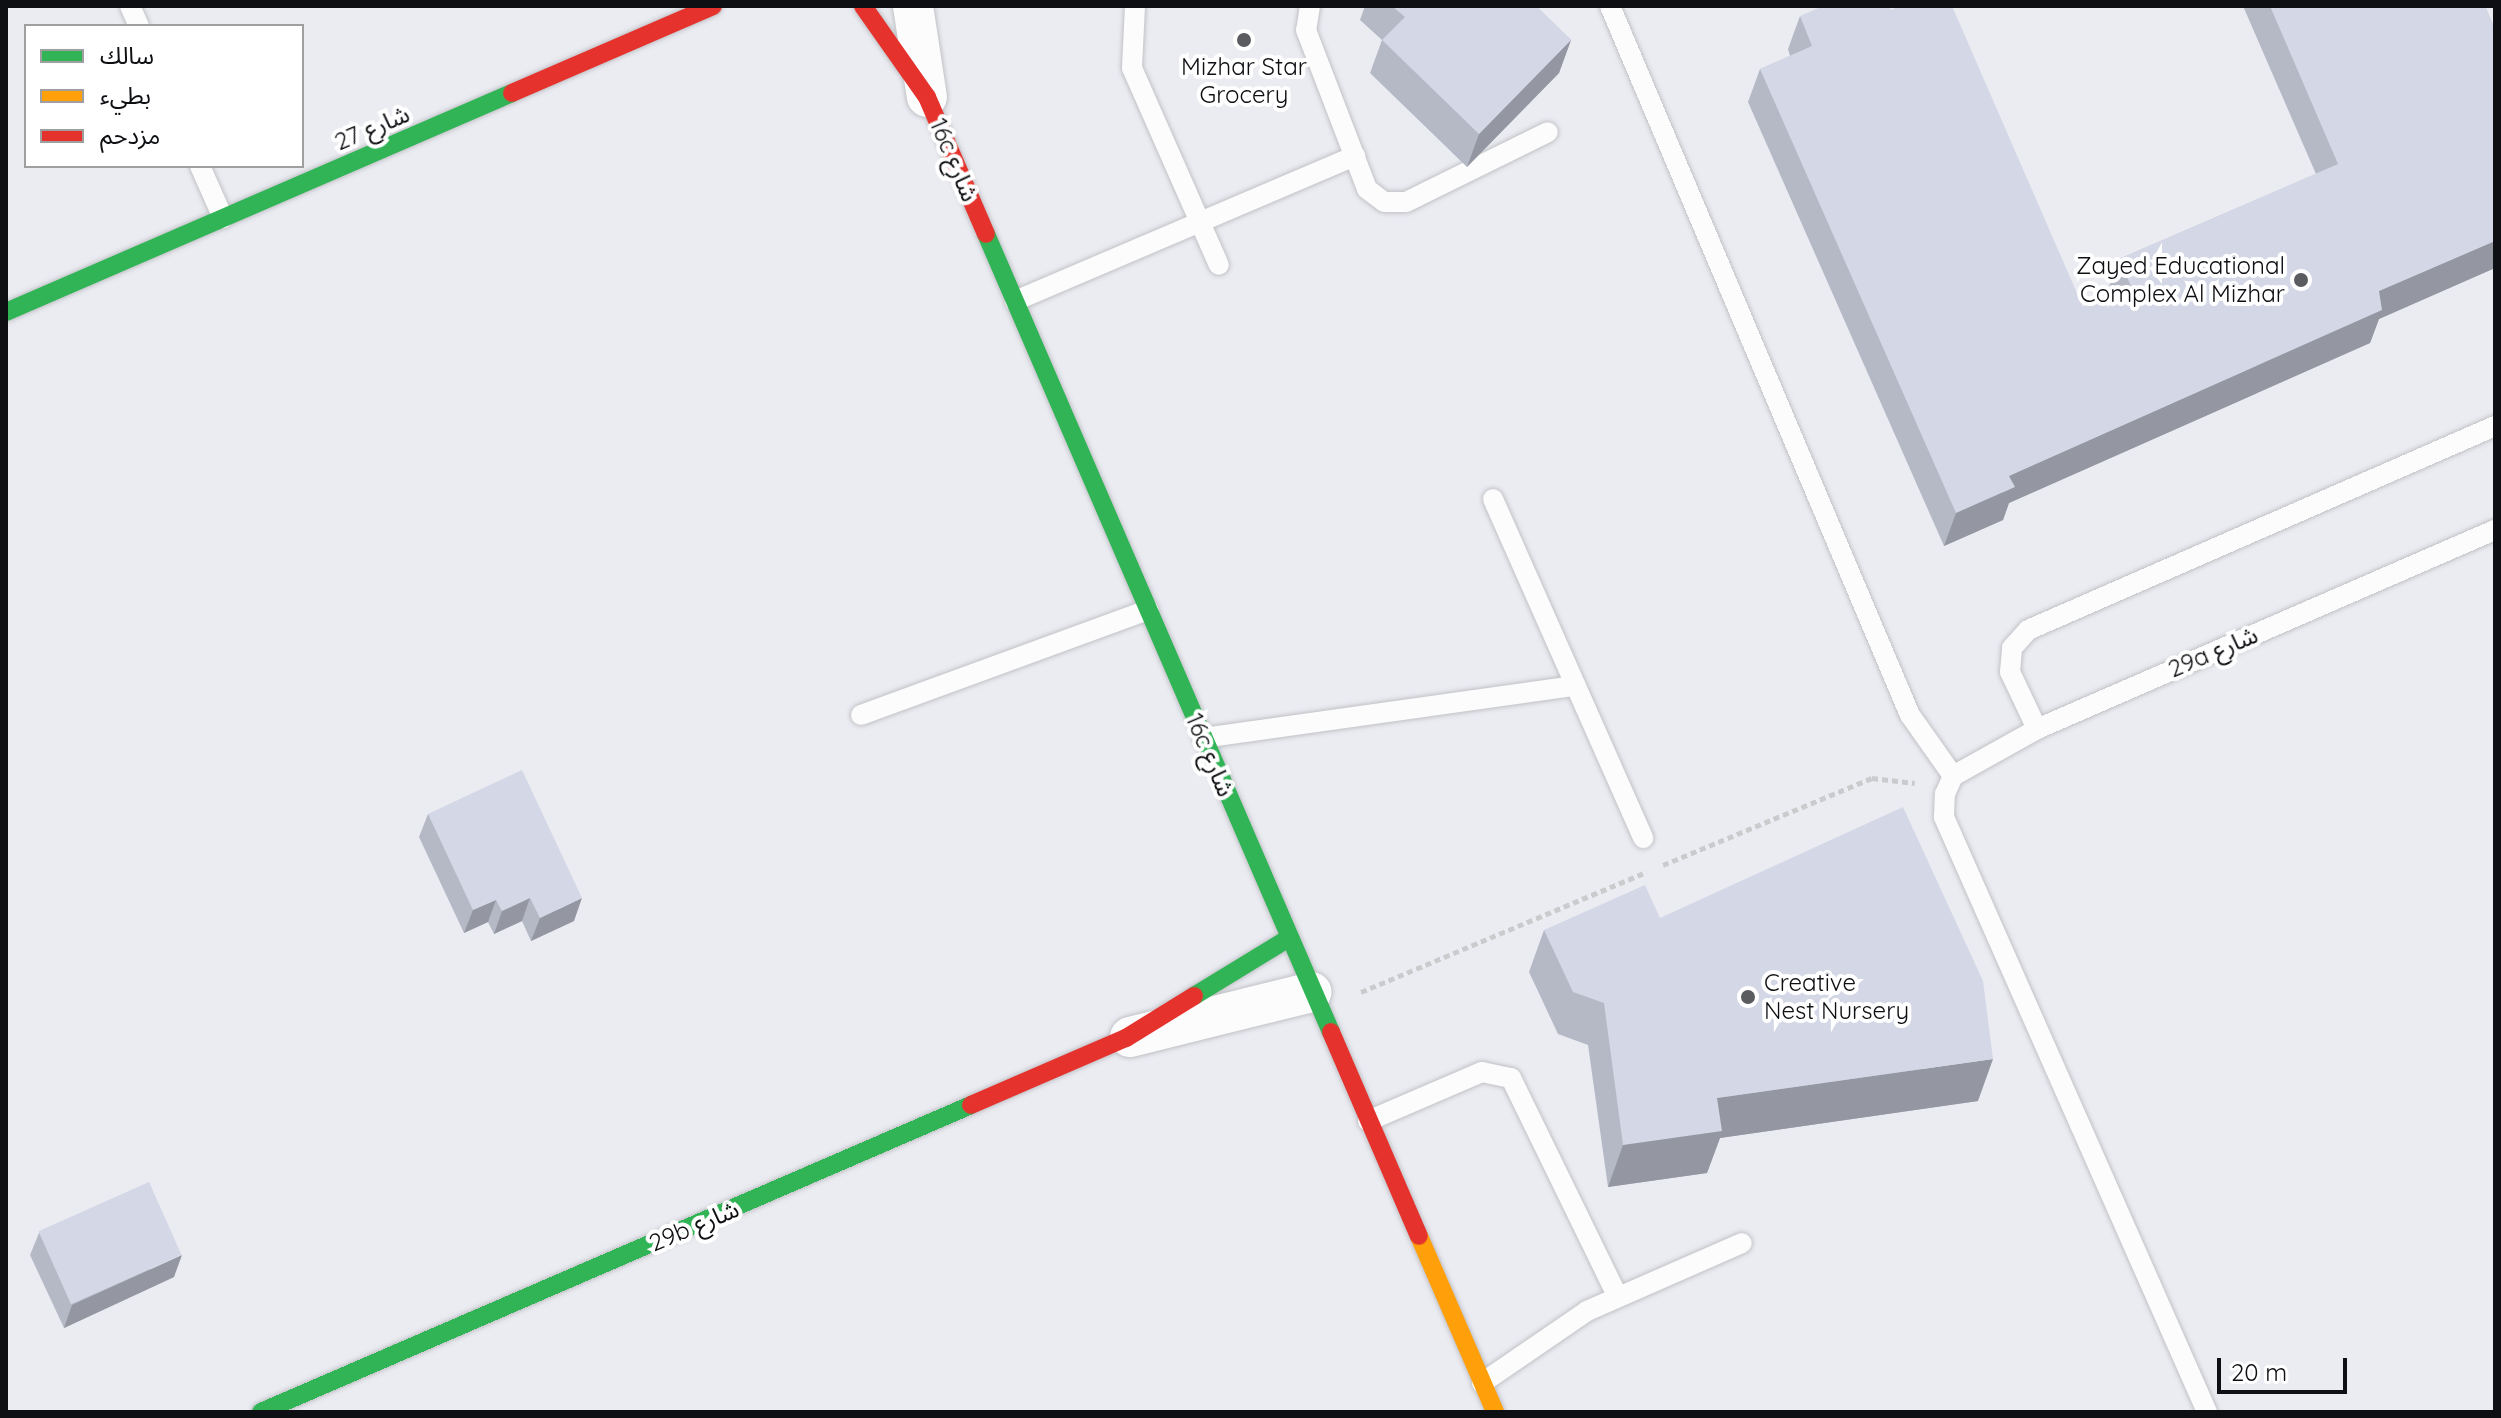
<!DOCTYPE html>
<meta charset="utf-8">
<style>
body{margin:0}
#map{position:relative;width:2501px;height:1418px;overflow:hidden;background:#ebecf2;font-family:Quicksand,"Noto Sans Arabic",sans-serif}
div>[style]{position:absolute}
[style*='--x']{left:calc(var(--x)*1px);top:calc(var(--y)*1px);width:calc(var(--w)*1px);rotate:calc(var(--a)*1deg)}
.path>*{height:5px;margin-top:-2.5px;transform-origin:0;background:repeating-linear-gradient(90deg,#cacbcd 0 6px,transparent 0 10px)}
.roads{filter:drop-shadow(0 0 2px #c1c2c6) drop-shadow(0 0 2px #c1c2c6)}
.lane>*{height:20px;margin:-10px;padding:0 10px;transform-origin:10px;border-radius:10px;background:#fcfcfd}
.street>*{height:40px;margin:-20px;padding:0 20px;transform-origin:20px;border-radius:20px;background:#fcfcfd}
.fast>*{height:18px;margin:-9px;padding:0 9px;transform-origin:9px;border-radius:9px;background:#30b455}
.slow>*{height:18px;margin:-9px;padding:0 9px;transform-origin:9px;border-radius:9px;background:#ff9f0a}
.jam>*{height:18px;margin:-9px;padding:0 9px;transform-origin:9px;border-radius:9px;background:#e5322d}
.wall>*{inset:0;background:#b5b9c6}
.shaded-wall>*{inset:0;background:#9496a1}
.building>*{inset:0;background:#d3d7e6;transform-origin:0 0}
.dots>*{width:22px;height:22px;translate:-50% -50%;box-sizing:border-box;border:4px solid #fff;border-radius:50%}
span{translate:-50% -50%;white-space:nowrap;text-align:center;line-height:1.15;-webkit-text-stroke:8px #fff;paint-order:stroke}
.poi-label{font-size:24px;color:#0e0f12}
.right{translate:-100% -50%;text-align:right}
.left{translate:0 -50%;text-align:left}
.street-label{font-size:24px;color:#0e0f12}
.frame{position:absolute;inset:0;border:8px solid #0e0f12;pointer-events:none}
.legend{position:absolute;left:24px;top:24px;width:280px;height:144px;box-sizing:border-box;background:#fff;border:2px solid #9f9fa0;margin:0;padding:10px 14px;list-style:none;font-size:24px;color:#0e0f12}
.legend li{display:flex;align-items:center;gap:16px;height:40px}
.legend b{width:40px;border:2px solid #9f9fa0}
.scale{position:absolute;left:2217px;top:1358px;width:130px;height:36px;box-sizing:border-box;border:4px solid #0e0f12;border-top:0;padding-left:10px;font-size:24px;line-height:28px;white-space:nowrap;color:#0e0f12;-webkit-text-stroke:6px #fff;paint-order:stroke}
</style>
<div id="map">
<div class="path">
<div style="--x:1663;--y:865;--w:226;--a:-22.6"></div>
<div style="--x:1872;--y:778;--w:43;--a:6.6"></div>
<div style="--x:1361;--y:992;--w:310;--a:-22.8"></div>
</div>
<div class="roads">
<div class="lane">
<div style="--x:130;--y:6;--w:22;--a:66"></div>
<div style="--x:1135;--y:6;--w:62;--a:92.8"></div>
<div style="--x:1132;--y:68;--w:215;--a:66.2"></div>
<div style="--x:1310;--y:6;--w:24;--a:99"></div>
<div style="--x:1306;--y:30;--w:170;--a:69"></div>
<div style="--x:1367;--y:189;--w:21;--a:37"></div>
<div style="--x:1384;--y:202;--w:22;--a:0"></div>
<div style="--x:1406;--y:202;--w:158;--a:-26.2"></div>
<div style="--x:1610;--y:6;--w:770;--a:67.07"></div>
<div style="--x:1910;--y:715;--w:75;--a:54.8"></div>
<div style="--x:200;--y:166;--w:57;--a:66.1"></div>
<div style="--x:1015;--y:301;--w:370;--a:-23.1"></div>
<div style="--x:1493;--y:499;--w:371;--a:66.1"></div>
<div style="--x:861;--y:715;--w:306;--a:-20.1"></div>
<div style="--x:2037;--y:729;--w:63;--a:-115.3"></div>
<div style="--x:2010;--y:672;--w:24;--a:-85"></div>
<div style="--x:2012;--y:648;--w:24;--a:-48"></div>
<div style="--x:2028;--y:630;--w:510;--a:-23.6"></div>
<div style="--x:1203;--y:738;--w:376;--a:-8"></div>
<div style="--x:1368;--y:1121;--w:124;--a:-23.3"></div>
<div style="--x:1482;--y:1072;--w:30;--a:12"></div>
<div style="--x:1511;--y:1078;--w:242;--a:64"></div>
<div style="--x:1482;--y:1383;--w:127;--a:-34.4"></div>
<div style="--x:1587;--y:1311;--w:169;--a:-23.7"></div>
<div style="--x:2207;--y:1412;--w:651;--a:-113.85"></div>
<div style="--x:1944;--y:817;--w:23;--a:-88"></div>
<div style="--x:1945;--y:794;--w:20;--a:-66"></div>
<div style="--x:1953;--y:776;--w:96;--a:-29.2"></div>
<div style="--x:2037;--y:729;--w:499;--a:-23.5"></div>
</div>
<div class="street">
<div style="--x:913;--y:6;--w:92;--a:81.3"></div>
<div style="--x:1130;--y:1037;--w:187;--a:-13.9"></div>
</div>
<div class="fast">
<div style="--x:986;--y:234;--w:869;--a:66.62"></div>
<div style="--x:6;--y:312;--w:551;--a:-23.4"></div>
<div style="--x:1194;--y:996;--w:111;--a:-31.4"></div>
<div style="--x:261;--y:1412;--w:774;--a:-23.38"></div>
</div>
<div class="slow">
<div style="--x:1419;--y:1236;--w:192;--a:66.6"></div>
</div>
<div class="jam">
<div style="--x:863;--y:6;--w:111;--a:54.9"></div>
<div style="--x:927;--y:97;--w:149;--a:66.7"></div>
<div style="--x:512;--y:93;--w:219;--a:-23.4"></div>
<div style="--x:1331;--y:1032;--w:222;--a:66.7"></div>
<div style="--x:971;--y:1105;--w:169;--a:-23.4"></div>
<div style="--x:1126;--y:1038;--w:80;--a:-31.7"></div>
</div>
</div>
<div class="wall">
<div style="clip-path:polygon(1365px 6px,1536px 6px,1571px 40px,1559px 73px,1467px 167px,1370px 73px,1382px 40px,1360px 20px)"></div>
<div style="clip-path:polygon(2243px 6px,2485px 6px,2495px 30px,2495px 268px,2379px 319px,2370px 343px,2009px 503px,2003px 520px,1944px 546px,1748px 102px,1760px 69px,1790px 56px,1788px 49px,1800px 16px,2083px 307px,2109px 296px,2107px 292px,2119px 259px,2316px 174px)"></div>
<div style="clip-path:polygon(428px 814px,574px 921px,531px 941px,522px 921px,494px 934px,488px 922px,464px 933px,419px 837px)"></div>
<div style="clip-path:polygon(1660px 918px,1978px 1101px,1720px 1138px,1707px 1173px,1608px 1187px,1588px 1045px,1558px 1034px,1529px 972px,1544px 930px)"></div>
<div style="clip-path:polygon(39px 1233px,174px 1277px,64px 1328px,30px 1255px)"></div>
</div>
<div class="shaded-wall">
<div style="clip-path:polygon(1571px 40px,1559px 73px,1467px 167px,1479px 134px)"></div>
<div style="clip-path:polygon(2495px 241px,2495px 268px,2379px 319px,2370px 343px,2009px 503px,2003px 520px,1944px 546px,1956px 513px,2009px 476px,2379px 291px)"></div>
<div style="clip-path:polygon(530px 898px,522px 921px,494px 934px,502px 911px)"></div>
<div style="clip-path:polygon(582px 898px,574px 921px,531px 941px,540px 918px)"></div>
<div style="clip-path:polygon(496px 900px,488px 922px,464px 933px,473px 910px)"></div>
<div style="clip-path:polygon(1993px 1059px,1978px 1101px,1720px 1138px,1707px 1173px,1608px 1187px,1623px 1145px,1717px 1098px)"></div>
<div style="clip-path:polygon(182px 1255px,174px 1277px,64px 1328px,72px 1305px)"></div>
</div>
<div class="building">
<div style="clip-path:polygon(1392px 6px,1536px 6px,1571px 40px,1479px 134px,1382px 40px,1405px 17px)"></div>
<div style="clip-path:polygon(1823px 6px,1889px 6px,1891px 10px,1900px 6px,1952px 6px,2083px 307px,2131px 286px,2119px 259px,2338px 164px,2270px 6px,2485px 6px,2495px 30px,2495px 241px,2379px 291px,2382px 310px,2009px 476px,2015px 487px,1956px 513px,1760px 69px,1812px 46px,1800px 16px)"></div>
<div style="clip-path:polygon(522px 770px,582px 898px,540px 918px,530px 898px,502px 911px,496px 900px,473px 910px,428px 814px)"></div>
<div style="clip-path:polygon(1903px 807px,1983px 981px,1993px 1059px,1717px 1098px,1722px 1131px,1623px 1145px,1604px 1003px,1573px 992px,1544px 930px,1645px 885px,1660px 918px)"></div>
<div style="left:149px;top:1182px;width:80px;height:121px;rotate:66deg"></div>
</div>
<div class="dots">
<div style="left:1244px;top:40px;background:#5b5c60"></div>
<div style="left:2301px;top:280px;background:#5b5c60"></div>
<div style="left:1748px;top:997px;background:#5b5c60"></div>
</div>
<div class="poi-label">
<span style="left:1244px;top:81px">Mizhar Star<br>Grocery</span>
<span class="right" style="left:2285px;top:280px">Zayed Educational<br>Complex Al Mizhar</span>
<span class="left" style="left:1764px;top:997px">Creative<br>Nest Nursery</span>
</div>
<div class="street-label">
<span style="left:372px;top:128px;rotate:-23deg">شارع 27</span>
<span style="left:954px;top:160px;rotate:67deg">16c شارع</span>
<span style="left:2213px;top:652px;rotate:-23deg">29a شارع</span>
<span style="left:1210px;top:755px;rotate:67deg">16c شارع</span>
<span style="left:694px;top:1226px;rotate:-23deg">29b شارع</span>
</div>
<div class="frame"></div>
<ul class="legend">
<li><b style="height:10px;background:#30b455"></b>سالك</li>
<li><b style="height:10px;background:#ff9f0a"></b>بطيء</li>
<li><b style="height:10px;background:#e5322d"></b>مزدحم</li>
</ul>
<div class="scale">20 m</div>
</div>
